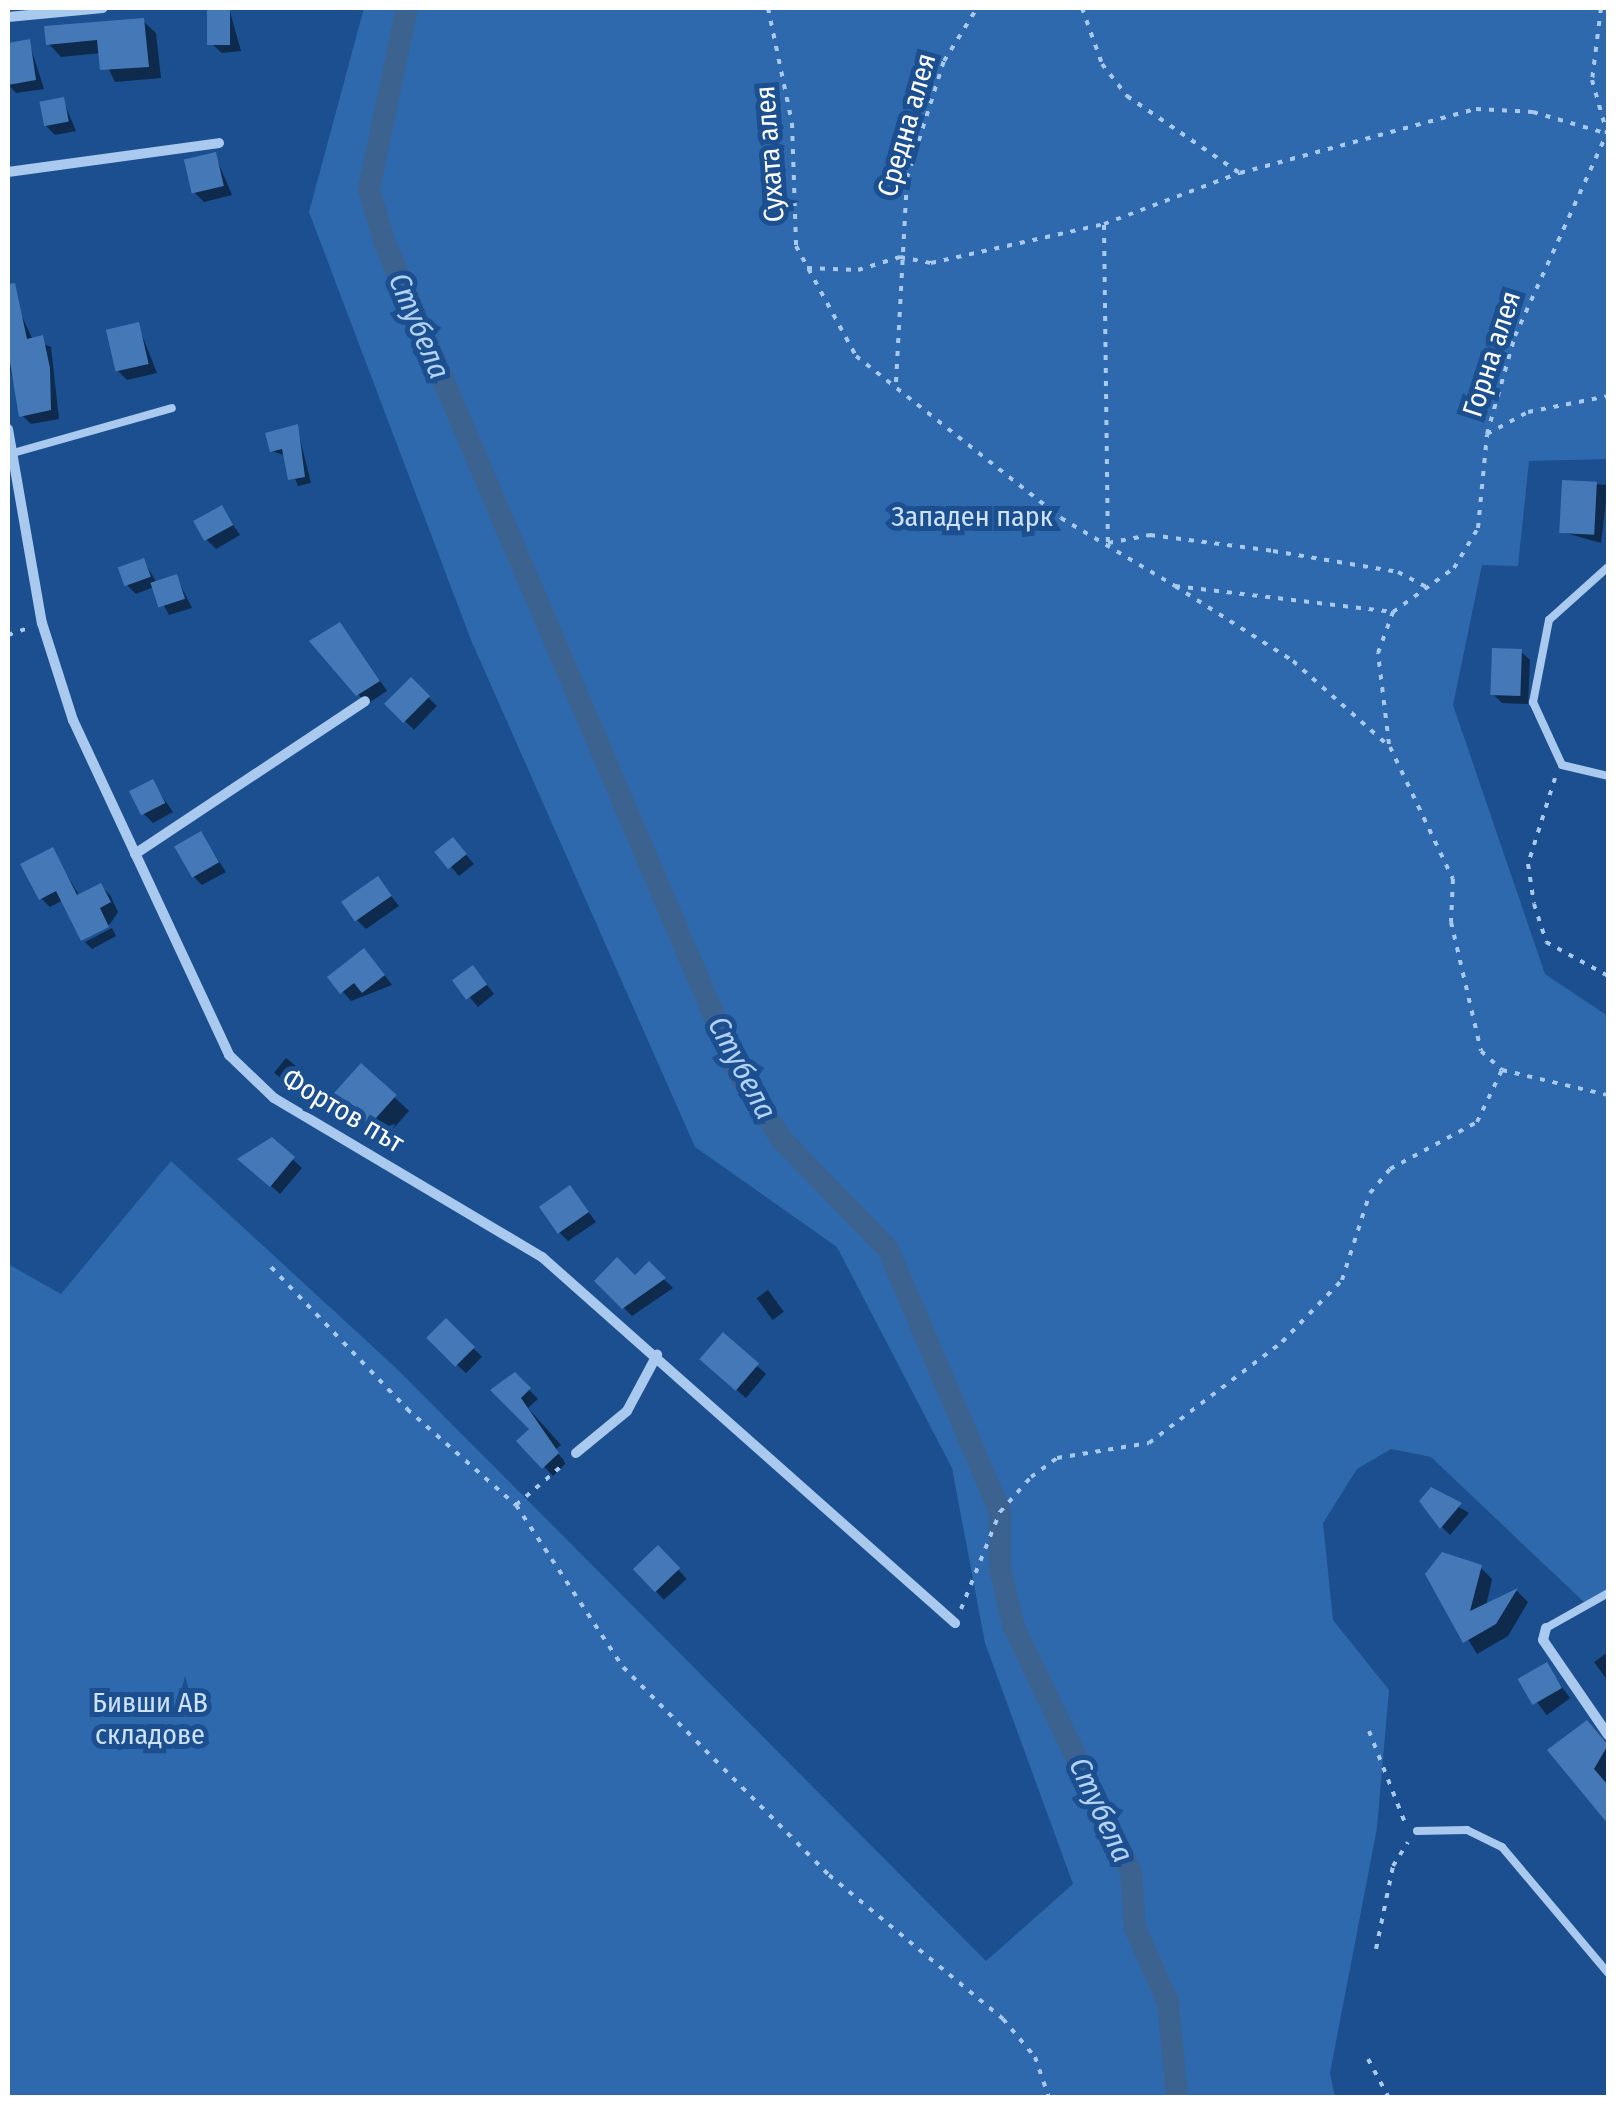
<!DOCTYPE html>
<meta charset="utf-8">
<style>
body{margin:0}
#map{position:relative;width:1616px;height:2105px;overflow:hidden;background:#1b4f8f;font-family:"Fira Sans Condensed",sans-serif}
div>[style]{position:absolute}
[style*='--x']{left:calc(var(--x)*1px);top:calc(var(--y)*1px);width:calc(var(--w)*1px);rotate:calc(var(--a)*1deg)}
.green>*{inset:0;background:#2e69ad}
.shadow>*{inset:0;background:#0007;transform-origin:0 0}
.canal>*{height:22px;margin:-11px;padding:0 11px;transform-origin:11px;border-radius:11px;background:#3c6290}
.building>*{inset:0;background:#4478b7;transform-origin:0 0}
.path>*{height:4px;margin-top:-2px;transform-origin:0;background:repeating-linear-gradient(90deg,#a9c9ee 0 5px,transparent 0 13px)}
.lane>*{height:8px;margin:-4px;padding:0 4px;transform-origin:4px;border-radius:4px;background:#a9c9ee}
.street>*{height:10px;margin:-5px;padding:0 5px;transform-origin:5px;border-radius:5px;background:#a9c9ee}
span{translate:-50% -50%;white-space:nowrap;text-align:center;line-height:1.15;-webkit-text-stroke:10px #1b4f8f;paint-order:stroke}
.street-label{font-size:28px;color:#fff}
.park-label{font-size:28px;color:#cfe3fa}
.water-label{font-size:30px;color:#b5d3f5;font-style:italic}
.frame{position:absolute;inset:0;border:10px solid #fff;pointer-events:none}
</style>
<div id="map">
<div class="green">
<div style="clip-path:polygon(364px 8px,1608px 8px,1608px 459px,1529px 461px,1518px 566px,1482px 565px,1453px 705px,1545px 974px,1608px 1016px,1608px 1593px,1587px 1605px,1431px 1457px,1391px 1449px,1357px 1469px,1323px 1523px,1333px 1620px,1389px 1690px,1377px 1828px,1330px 2073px,1335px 2097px,8px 2097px,8px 1264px,61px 1294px,171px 1161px,396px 1368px,986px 1961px,1073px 1884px,985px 1643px,952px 1468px,837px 1247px,695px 1147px,471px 640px,309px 212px)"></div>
</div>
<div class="shadow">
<div style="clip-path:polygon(229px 8px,241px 51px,222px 53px,212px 44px)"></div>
<div style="clip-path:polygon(143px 21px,156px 33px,161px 78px,115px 82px,101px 53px,61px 57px,49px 44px)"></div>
<div style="clip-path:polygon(29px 42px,44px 89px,16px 93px,8px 84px,8px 46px)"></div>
<div style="clip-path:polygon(63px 100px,76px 131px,55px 135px,46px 126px)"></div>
<div style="clip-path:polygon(215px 155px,232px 195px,204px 202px,195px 193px)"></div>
<div style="clip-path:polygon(19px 310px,33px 340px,51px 347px,59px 419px,31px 424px,22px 415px,8px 362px,8px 312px)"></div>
<div style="clip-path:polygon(138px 325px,157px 373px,127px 380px,118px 371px)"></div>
<div style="clip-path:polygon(297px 427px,311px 483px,298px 486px,286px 456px,272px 451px)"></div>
<div style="clip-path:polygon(1565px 482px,1608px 485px,1601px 543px,1562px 532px)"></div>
<div style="clip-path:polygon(221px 508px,240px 535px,216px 549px,207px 540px)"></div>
<div style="clip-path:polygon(143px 560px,157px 583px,176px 576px,192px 608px,169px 615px,154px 587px,136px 594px,127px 585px)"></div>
<div style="clip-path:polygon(348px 634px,387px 691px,367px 704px,358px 694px)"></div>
<div style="clip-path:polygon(1520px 651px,1530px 660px,1528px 704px,1502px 703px,1493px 694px)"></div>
<div style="left:411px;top:681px;width:36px;height:33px;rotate:44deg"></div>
<div style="clip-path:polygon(152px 782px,173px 812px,153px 823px,144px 814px)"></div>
<div style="clip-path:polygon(201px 834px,226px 872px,202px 885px,193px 876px)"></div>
<div style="clip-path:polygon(461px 849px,474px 864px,459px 876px,438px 852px)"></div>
<div style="clip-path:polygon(52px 850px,80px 897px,101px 886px,110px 895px,118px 912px,110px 924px,83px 938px,63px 900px,50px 907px,41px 898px)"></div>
<div style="clip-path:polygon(378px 879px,399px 906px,366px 929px,357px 920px)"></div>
<div style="clip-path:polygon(112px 928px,116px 936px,92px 949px,85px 942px)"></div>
<div style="clip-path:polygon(373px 960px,392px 985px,351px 1001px,330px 977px)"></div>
<div style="clip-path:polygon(481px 977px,494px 994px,478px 1007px,456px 981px)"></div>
<div style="left:286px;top:1058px;width:21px;height:19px;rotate:39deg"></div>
<div style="clip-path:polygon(361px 1066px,409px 1111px,385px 1138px,350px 1107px)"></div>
<div style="clip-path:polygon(273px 1141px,302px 1168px,280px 1194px,241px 1159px)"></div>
<div style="clip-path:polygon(570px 1188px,596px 1222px,568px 1241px,559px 1232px)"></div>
<div style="clip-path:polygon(649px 1265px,673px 1288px,632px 1316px,597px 1281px,635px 1279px)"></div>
<div style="left:768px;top:1290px;width:27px;height:14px;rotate:54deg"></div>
<div style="left:446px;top:1322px;width:50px;height:23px;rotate:44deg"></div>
<div style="clip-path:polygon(723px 1335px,766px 1374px,746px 1398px,711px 1368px)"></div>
<div style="clip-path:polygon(514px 1375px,538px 1399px,528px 1408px,561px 1445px,555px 1450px,566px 1463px,553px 1476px,520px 1441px,532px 1429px,494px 1390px)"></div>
<div style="clip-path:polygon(1431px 1490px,1469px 1513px,1450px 1535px,1442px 1527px)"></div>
<div style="left:658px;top:1548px;width:42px;height:31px;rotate:47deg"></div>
<div style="clip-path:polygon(1480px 1567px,1492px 1579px,1486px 1606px,1517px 1591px,1528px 1602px,1508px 1636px,1477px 1654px,1428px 1574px)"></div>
<div style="clip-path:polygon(1608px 1652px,1608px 1681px,1594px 1662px)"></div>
<div style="left:1546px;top:1665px;width:41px;height:29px;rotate:54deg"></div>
<div style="clip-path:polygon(1598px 1734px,1608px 1747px,1608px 1823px,1551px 1751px)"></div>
</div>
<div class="canal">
<div style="--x:407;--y:8;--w:185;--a:101.9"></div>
<div style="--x:369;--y:189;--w:54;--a:73.9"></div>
<div style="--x:384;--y:241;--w:905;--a:66.92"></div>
<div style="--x:739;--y:1074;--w:79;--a:56.9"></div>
<div style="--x:782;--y:1140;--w:152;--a:45.8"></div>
<div style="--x:888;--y:1249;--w:286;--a:66.9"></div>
<div style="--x:1000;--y:1512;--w:56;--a:90"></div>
<div style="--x:1000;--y:1568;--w:61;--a:76.7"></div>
<div style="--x:1014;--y:1627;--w:272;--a:64.5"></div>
<div style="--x:1131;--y:1872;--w:56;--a:85.9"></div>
<div style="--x:1135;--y:1928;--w:81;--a:66"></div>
<div style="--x:1168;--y:2002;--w:96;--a:84.6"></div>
</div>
<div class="building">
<div style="left:207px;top:8px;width:23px;height:37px"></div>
<div style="clip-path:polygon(144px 18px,149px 67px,100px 70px,97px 40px,46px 45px,44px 26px)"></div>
<div style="clip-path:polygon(30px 39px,36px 80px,8px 85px,8px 43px)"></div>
<div style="left:64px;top:97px;width:25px;height:25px;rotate:79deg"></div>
<div style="left:216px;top:152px;width:35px;height:33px;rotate:77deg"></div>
<div style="clip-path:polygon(15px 283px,27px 339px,43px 335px,50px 368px,51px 410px,19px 417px,8px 351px,8px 284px)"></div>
<div style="left:139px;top:322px;width:43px;height:34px;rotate:77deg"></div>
<div style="clip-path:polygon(298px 424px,305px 477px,288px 480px,282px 449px,270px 452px,265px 433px)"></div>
<div style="left:1562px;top:480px;width:35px;height:53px;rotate:3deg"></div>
<div style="left:222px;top:505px;width:23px;height:33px;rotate:61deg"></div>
<div style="left:144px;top:558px;width:20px;height:28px;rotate:70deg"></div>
<div style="left:177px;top:574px;width:26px;height:28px;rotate:72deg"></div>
<div style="clip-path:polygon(340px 622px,380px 681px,356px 696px,309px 641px)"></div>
<div style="left:1492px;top:648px;width:30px;height:47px;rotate:2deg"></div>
<div style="left:411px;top:677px;width:27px;height:38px;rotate:45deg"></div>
<div style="left:153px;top:779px;width:27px;height:27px;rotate:63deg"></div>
<div style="left:201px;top:831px;width:36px;height:31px;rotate:60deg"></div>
<div style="left:453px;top:837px;width:22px;height:24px;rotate:51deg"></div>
<div style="clip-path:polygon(53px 847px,77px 895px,101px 883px,111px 902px,100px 908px,109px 927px,81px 941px,56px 891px,39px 900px,20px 864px)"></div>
<div style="left:378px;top:876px;width:24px;height:45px;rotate:55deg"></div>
<div style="clip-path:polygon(364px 948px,385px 975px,362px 993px,354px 983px,340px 994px,327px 977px)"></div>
<div style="left:473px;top:965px;width:24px;height:26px;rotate:54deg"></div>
<div style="left:361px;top:1063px;width:48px;height:41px;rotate:42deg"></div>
<div style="clip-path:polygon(272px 1137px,295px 1157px,270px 1187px,237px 1159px)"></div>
<div style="left:570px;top:1185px;width:33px;height:38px;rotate:55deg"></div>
<div style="clip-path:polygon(617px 1257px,635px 1275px,649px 1261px,666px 1278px,622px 1309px,594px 1281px)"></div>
<div style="left:446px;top:1318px;width:41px;height:28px;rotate:45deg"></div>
<div style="left:723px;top:1332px;width:48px;height:36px;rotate:41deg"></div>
<div style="clip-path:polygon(515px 1372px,531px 1388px,521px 1398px,559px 1453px,542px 1469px,516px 1441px,529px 1429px,490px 1390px)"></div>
<div style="clip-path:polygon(1431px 1487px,1462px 1503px,1440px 1529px,1419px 1501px)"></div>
<div style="left:658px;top:1545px;width:32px;height:35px;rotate:46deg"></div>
<div style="clip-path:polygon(1442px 1552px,1482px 1565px,1470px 1611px,1518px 1588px,1496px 1624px,1463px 1643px,1425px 1574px)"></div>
<div style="left:1547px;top:1662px;width:30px;height:34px;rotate:60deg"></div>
<div style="clip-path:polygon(1587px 1720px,1608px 1745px,1594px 1769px,1608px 1785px,1608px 1824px,1547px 1750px)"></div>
</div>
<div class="path">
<div style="--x:768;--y:8;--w:117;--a:78.2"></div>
<div style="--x:792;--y:123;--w:123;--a:88.1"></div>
<div style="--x:796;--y:246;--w:125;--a:61.4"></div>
<div style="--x:856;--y:356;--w:261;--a:38.3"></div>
<div style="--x:1061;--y:518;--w:133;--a:30.8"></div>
<div style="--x:1175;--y:586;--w:220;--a:6.8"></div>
<div style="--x:1393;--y:612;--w:75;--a:-35.8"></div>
<div style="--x:1454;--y:568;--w:47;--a:-59"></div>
<div style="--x:1478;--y:528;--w:94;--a:-84.5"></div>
<div style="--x:1487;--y:434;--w:102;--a:-74.1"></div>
<div style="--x:1515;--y:336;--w:225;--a:-65.6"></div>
<div style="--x:1082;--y:8;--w:59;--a:70.3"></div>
<div style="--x:1102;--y:64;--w:41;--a:52"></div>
<div style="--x:1127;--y:96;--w:135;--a:34.4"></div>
<div style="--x:1601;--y:8;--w:73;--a:97.1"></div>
<div style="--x:1592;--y:80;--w:55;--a:74.2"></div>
<div style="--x:1104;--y:225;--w:318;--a:89.3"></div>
<div style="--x:1108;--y:543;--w:43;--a:-10.8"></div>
<div style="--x:1150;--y:535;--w:124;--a:7.4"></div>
<div style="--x:1273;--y:551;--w:127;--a:9.5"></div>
<div style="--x:1398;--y:572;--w:38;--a:28"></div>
<div style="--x:807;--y:268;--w:51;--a:2.2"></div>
<div style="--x:858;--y:270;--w:44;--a:-17.2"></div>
<div style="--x:900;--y:257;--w:32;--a:11"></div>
<div style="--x:931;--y:263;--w:177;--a:-12.7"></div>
<div style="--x:1104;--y:224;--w:145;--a:-20.6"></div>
<div style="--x:1240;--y:173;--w:245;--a:-15.2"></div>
<div style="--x:1476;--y:109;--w:57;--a:3"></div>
<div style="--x:1533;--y:112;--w:78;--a:16.3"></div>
<div style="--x:896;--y:382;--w:204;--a:-86.9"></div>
<div style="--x:907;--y:178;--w:123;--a:-72.5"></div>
<div style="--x:944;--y:61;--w:62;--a:-58.1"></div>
<div style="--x:1487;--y:434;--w:47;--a:-28.2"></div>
<div style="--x:1528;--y:412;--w:82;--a:-11.3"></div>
<div style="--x:1175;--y:586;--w:140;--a:32.4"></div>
<div style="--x:1293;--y:661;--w:130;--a:41.6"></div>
<div style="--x:1390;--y:747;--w:146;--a:64.5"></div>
<div style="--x:1453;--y:879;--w:43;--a:92.7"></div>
<div style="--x:1451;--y:922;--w:132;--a:76.9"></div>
<div style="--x:1481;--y:1051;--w:28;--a:42"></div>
<div style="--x:1502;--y:1070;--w:109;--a:13.3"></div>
<div style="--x:8;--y:635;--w:21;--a:-19"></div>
<div style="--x:1389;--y:744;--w:92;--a:-96.9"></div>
<div style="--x:1378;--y:653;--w:44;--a:-69.9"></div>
<div style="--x:1555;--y:778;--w:90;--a:107.4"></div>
<div style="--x:1528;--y:864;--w:40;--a:81.5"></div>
<div style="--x:1534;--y:904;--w:40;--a:72"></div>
<div style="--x:1546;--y:942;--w:71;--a:28.7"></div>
<div style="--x:271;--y:1267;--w:197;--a:46.2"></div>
<div style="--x:407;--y:1409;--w:145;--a:41.4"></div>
<div style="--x:516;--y:1505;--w:194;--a:56.6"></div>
<div style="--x:623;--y:1667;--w:293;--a:45.3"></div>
<div style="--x:829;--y:1875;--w:226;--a:39.6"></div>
<div style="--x:1003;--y:2019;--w:50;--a:49.9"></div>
<div style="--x:1035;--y:2057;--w:43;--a:71.1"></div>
<div style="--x:516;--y:1505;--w:65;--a:-40.6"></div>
<div style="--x:961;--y:1609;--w:105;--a:-68.1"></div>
<div style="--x:1000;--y:1512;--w:47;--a:-48.5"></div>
<div style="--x:1031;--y:1477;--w:32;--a:-36"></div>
<div style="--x:1057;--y:1458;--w:93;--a:-9.3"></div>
<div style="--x:1149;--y:1443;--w:167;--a:-37.2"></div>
<div style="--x:1282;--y:1342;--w:86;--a:-45.9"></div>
<div style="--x:1342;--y:1280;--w:91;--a:-72.2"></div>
<div style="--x:1370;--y:1193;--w:31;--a:-50"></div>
<div style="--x:1390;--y:1169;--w:99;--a:-28.4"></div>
<div style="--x:1477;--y:1122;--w:58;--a:-64.3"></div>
<div style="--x:1369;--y:1731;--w:99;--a:68.6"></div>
<div style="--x:1376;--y:1949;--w:85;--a:-78.4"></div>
<div style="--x:1393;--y:1866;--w:28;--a:-58"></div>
<div style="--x:1368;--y:2059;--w:44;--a:61.7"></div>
</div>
<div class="lane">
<div style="--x:13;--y:453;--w:165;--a:-15.8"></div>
<div style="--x:1608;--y:567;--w:79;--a:138.1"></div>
<div style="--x:1549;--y:620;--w:84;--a:101"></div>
<div style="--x:1533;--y:702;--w:69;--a:65.3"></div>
<div style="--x:1562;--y:765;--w:47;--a:13.4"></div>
<div style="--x:1546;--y:1628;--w:71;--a:-29.4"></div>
<div style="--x:1417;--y:1831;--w:50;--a:-1.1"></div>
<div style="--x:1467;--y:1830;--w:39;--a:26"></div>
<div style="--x:1502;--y:1847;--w:165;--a:49.9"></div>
</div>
<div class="street">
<div style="--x:8;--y:17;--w:95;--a:-5.4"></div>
<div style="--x:8;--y:172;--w:213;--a:-7.8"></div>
<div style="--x:8;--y:429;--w:197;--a:80.1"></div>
<div style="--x:42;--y:623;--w:102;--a:72.3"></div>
<div style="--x:73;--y:720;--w:370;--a:65"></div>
<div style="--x:229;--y:1055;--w:62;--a:43.7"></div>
<div style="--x:274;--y:1098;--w:312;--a:30.7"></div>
<div style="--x:542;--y:1257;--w:552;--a:41.55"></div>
<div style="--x:135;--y:854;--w:276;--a:-33.6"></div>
<div style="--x:576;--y:1453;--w:66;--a:-39.5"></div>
<div style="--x:627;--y:1411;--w:64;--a:-61.8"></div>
<div style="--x:1546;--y:1628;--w:12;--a:104"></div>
<div style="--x:1543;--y:1640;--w:115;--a:55.6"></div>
</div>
<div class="street-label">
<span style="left:907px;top:125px;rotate:-74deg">Средна алея</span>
<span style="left:770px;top:154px;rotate:-94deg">Сухата алея</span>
<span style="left:1492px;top:354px;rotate:-72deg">Горна алея</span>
<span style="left:343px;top:1111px;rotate:31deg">Фортов път</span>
</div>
<div class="park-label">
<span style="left:972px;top:517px">Западен парк</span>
<span style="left:150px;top:1719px">Бивши АВ<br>складове</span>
</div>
<div class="water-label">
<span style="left:419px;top:326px;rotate:67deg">Стубела</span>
<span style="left:742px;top:1068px;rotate:62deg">Стубела</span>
<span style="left:1101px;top:1810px;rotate:65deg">Стубела</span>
</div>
<div class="frame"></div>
</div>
